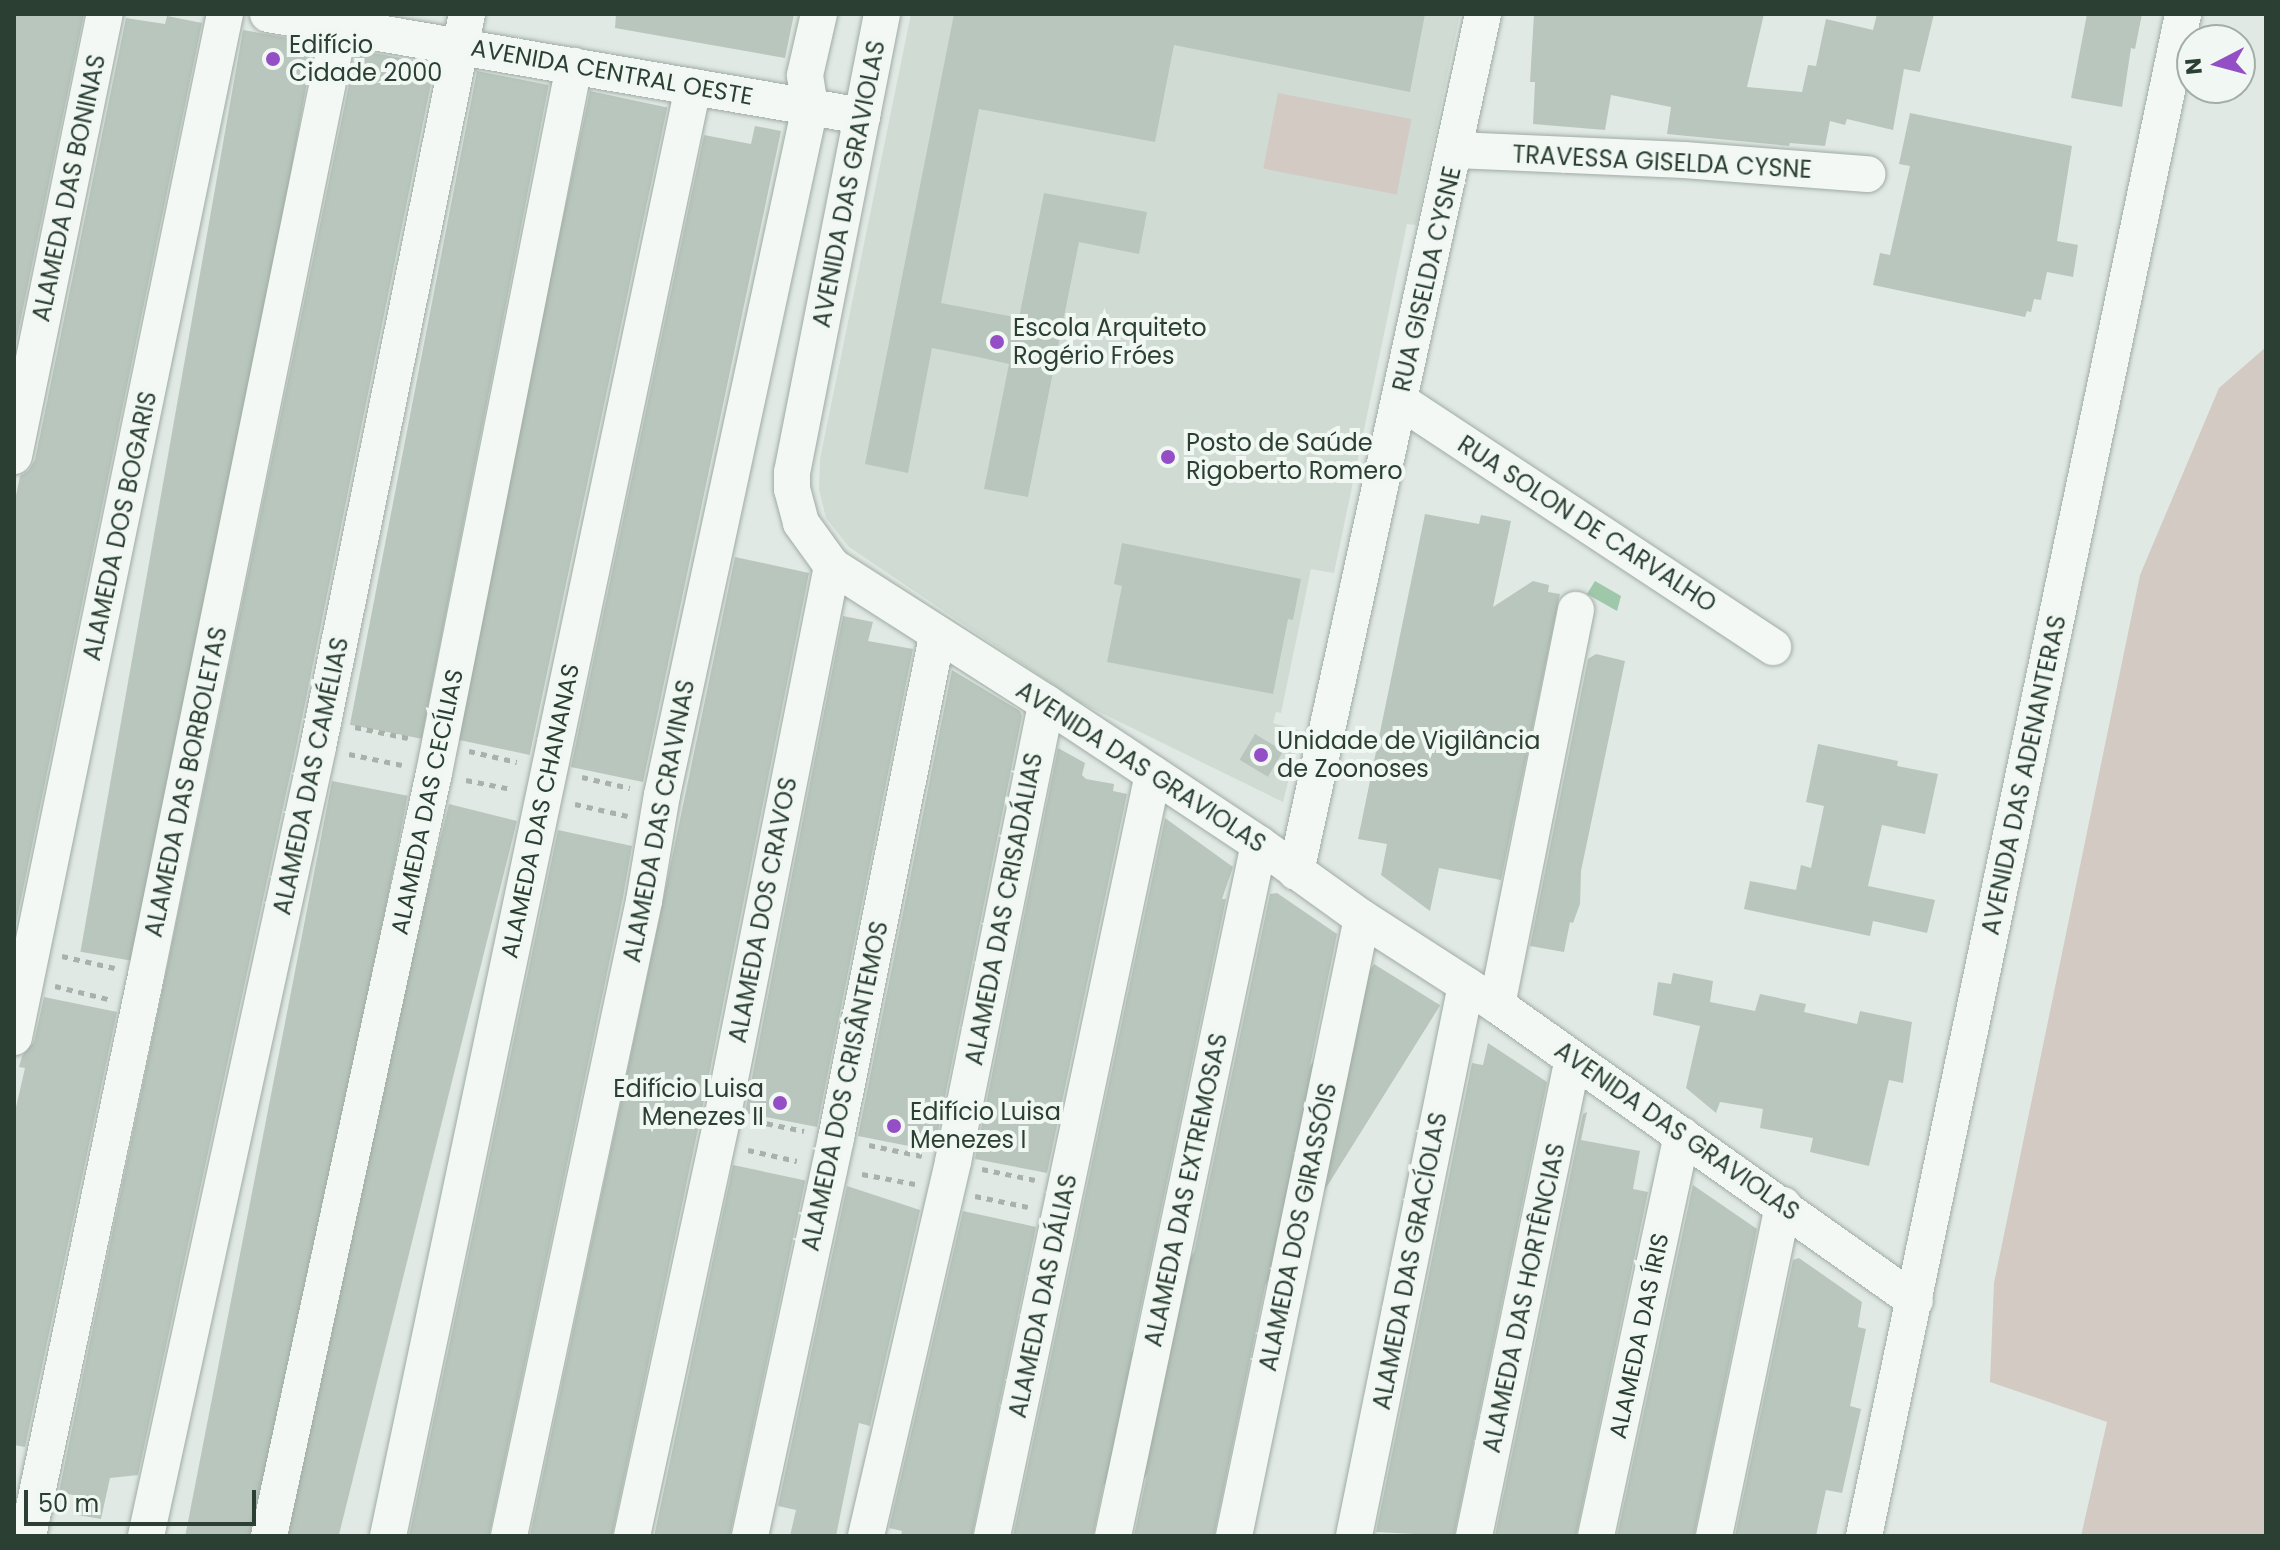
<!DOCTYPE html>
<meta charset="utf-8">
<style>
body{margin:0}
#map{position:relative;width:2280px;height:1550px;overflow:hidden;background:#e1e9e4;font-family:Poppins,sans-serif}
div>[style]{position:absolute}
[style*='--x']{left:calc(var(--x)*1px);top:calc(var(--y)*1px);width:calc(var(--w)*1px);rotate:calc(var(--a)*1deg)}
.built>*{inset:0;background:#d0dbd3}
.green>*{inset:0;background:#d3cac3;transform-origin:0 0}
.water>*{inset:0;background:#9fc7a9}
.building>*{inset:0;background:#b9c6bd;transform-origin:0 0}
.path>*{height:5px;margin-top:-2.5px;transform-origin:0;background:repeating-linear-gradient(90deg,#a8b2ab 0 6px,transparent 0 12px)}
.roads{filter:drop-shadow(0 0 2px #9faca4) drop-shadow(0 0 2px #9faca4)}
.minor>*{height:36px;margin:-18px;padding:0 18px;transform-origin:18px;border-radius:18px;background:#f4f8f5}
.dots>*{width:22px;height:22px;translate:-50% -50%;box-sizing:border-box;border:4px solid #f1f7f3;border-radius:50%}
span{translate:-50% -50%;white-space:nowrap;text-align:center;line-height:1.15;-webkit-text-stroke:8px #f1f7f3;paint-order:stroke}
.poi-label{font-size:24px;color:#2b4033}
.left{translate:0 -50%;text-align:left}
.right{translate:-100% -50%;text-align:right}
.street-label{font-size:24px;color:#2b4033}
.frame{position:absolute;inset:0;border:16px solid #2b4033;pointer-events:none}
.north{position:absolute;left:2176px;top:24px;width:80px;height:80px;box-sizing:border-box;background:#f1f7f3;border:2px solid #a2aea6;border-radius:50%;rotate:264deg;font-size:22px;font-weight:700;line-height:32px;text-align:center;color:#2b4033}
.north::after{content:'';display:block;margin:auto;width:28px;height:36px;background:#944ec6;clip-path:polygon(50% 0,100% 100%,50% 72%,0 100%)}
.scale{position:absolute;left:24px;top:1490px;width:232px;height:36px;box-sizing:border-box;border:4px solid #2b4033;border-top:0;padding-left:10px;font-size:24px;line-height:28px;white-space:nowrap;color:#2b4033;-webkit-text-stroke:6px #f1f7f3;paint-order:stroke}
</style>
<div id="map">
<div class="built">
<div style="clip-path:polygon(911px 14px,1460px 14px,1416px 225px,1407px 224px,1334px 573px,1311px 569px,1281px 713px,1276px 712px,1273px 723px,1301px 731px,1283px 802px,1079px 702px,849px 547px,826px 518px,819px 490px,820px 459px)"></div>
</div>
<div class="green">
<div style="left:1278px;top:93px;width:136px;height:77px;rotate:11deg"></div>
<div style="clip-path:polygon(2266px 347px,2266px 1536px,2081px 1536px,2107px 1422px,1990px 1382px,1994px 1283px,2140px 575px,2219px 388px)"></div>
</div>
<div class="water">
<div style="clip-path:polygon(1595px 581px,1621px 596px,1617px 611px,1587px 594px)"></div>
</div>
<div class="building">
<div style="clip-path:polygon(14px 14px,84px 14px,14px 352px)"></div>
<div style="clip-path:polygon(616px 14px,794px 14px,785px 58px,615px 28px)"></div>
<div style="clip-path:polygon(954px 14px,1425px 14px,1410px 92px,1174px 45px,1155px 142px,979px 109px,941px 303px,1019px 318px,1044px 193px,1147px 212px,1139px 254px,1079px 242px,1028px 497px,984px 489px,1009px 364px,978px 357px,932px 348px,908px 473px,865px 464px)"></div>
<div style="clip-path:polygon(1534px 14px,1764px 14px,1747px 87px,1802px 92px,1808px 65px,1816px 66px,1826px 19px,1873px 30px,1877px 14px,1934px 14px,1920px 72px,1904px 69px,1893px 130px,1847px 119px,1845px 125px,1830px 121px,1825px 146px,1790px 143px,1789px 146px,1667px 134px,1671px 107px,1611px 95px,1605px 130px,1533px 124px,1535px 82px,1530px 82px)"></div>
<div style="clip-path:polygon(2087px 14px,2142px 14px,2135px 49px,2131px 48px,2122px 107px,2071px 98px)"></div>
<div style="clip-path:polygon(167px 16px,202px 23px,14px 933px,14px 505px,20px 476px,29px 470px,35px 460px,126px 18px,165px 24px)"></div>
<div style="left:243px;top:30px;width:72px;height:936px;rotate:10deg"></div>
<div style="clip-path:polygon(356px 50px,435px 64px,297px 743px,138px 1475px,110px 1478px,101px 1519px,78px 1515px,82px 1497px,59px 1492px)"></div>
<div style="left:477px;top:71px;width:73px;height:666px;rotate:11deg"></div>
<div style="left:590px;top:91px;width:79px;height:662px;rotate:12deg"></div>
<div style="clip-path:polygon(1910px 113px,2072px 146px,2057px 241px,2078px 245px,2073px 277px,2047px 272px,2041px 300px,2034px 299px,2031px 312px,2027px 311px,2025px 317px,1873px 285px,1880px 253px,1890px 255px,1910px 166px,1899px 164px)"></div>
<div style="clip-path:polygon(755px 126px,781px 131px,643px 782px,571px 767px,704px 135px,751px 144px)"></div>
<div style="clip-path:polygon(1425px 514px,1479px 524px,1481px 515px,1511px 521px,1493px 607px,1533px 581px,1549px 585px,1548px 592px,1560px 594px,1501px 880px,1439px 868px,1430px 911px,1381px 875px,1387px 844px,1358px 839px)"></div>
<div style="clip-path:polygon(1122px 543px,1301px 579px,1293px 620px,1288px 619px,1273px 694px,1107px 662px,1122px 586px,1114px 584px)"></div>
<div style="clip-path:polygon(735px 557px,809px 573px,702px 1110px,612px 1536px,530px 1536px)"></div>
<div style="clip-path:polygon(843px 616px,873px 622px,868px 641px,913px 649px,817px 1127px,745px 1113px)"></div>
<div style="clip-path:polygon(1596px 654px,1625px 661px,1581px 871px,1580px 904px,1573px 923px,1570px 922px,1564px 952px,1530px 946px,1588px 659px)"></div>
<div style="clip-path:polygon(952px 670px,1020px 711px,1022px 716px,934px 1151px,858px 1136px)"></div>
<div style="left:1255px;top:734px;width:33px;height:30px;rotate:31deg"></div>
<div style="clip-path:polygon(1818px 744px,1898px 761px,1897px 766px,1938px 774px,1925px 834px,1882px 825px,1868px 886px,1935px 900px,1927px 933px,1873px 921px,1870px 936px,1744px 909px,1750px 881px,1796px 890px,1801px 865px,1811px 868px,1824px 806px,1806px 802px)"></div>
<div style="clip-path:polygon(1058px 748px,1085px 763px,1082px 775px,1086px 779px,1114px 784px,1113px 791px,1127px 794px,1047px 1173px,975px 1159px)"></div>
<div style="left:332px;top:781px;width:77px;height:773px;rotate:11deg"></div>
<div style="left:449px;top:804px;width:70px;height:749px;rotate:14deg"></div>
<div style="clip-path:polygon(1165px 818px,1233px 867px,1222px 899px,1226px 899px,1093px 1536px,1013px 1536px)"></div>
<div style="clip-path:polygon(558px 830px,632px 846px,623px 897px,489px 1536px,409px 1536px)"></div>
<div style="clip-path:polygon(1277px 893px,1337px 934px,1214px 1536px,1134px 1536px,1270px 894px)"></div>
<div style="left:1374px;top:964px;width:78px;height:584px;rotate:32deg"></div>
<div style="clip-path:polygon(1673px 973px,1713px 981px,1710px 1002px,1755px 1011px,1760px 994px,1806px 1004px,1804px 1012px,1857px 1024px,1860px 1011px,1912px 1022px,1903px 1083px,1889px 1080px,1869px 1166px,1810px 1152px,1813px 1138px,1760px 1128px,1763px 1109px,1720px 1102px,1716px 1113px,1686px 1088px,1700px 1026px,1653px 1015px,1658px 982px,1671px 984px)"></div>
<div style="clip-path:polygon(44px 997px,117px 1012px,25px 1447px,14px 1445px,14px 1116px,25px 1068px,19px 1067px,22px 1056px,34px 1042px)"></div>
<div style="clip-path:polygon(1488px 1043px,1547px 1082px,1454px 1536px,1376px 1532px,1472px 1063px,1483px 1065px)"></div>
<div style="clip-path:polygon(1587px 1112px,1581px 1140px,1640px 1151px,1633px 1189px,1648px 1192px,1576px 1536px,1495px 1536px,1583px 1114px)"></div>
<div style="left:733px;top:1165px;width:74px;height:380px;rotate:12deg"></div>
<div style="clip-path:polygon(1693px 1185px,1757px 1229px,1694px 1536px,1617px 1536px)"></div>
<div style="clip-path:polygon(847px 1186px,920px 1210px,870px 1426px,859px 1423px,836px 1536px,790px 1536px,796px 1510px,778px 1506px)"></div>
<div style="clip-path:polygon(963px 1211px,1036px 1227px,972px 1536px,901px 1536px,902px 1531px,889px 1528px)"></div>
<div style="clip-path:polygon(1799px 1258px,1862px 1302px,1858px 1327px,1866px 1329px,1850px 1406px,1861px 1409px,1842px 1493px,1826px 1490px,1816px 1536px,1735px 1536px,1793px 1260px)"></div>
</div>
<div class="path">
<div style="--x:355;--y:727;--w:54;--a:11.7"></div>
<div style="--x:469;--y:751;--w:49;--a:12.9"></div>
<div style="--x:349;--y:754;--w:54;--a:11.7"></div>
<div style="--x:582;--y:777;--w:49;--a:12.9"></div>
<div style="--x:466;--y:780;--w:46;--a:11.3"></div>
<div style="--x:575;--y:804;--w:54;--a:12.8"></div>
<div style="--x:62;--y:956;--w:54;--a:12.8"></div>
<div style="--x:55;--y:986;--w:55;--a:13.8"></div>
<div style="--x:755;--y:1121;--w:50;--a:11.5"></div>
<div style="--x:869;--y:1145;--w:54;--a:11.7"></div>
<div style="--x:748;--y:1150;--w:50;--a:12.7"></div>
<div style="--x:982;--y:1169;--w:54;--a:11.7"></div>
<div style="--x:862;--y:1174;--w:54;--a:10.7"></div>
<div style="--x:975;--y:1196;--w:54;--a:11.7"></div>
</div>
<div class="roads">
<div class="minor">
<div style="--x:268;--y:14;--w:603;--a:9.74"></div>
<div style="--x:882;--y:14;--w:467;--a:101.1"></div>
<div style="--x:792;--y:472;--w:17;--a:90"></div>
<div style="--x:792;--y:489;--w:35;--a:75"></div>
<div style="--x:801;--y:523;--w:53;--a:54.2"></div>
<div style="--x:832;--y:566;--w:254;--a:32.6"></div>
<div style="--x:1046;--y:703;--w:255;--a:33.5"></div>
<div style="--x:1259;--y:844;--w:127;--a:35.7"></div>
<div style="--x:1362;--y:918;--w:161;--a:32.8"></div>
<div style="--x:1497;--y:1005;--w:512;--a:35.3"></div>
<div style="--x:1456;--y:150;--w:228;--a:2.5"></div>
<div style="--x:1684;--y:160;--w:184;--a:4.4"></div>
<div style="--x:1400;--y:401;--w:447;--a:33.4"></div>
<div style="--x:14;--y:456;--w:451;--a:-78.4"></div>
<div style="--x:1296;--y:872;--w:878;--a:-77.7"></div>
<div style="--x:1497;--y:1005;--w:403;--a:-78.7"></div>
<div style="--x:14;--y:1037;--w:1045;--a:-78.35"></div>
<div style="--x:28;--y:1536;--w:573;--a:-78.12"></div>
<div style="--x:146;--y:975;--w:966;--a:-78.48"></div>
<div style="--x:146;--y:1536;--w:808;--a:-77.7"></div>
<div style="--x:318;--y:747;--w:748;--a:-78.51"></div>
<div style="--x:269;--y:1536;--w:781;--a:-77.8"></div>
<div style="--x:434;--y:773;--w:721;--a:-78.8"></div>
<div style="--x:388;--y:1536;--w:1481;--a:-78.11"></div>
<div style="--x:509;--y:1536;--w:649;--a:-78"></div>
<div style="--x:644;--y:901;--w:108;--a:-80.4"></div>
<div style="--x:662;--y:795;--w:704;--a:-77.86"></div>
<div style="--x:810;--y:107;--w:32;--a:-99"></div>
<div style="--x:805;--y:75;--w:63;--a:-77.1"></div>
<div style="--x:632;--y:1536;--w:432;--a:-77.8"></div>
<div style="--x:723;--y:1114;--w:559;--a:-78.75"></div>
<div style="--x:750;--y:1536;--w:407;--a:-77.8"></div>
<div style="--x:836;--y:1138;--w:512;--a:-78.62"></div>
<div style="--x:866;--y:1536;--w:384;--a:-76.9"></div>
<div style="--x:953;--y:1162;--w:468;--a:-78.5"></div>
<div style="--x:992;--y:1536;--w:779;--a:-78.07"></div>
<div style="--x:1113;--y:1536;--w:707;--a:-78.09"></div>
<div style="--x:1234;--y:1536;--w:631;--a:-78.3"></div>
<div style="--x:1354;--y:1536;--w:562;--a:-78.51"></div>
<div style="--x:1474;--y:1536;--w:486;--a:-78.3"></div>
<div style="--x:1596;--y:1536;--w:410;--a:-77.9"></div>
<div style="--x:1714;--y:1536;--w:338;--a:-78.2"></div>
<div style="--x:1864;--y:1536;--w:1555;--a:-78.16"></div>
</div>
</div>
<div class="dots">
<div style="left:273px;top:59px;background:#944ec6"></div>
<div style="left:997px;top:342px;background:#944ec6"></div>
<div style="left:1168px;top:457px;background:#944ec6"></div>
<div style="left:1261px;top:755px;background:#944ec6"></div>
<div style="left:780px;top:1103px;background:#944ec6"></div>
<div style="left:894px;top:1126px;background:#944ec6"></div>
</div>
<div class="poi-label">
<span class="left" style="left:289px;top:59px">Edifício<br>Cidade 2000</span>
<span class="left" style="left:1013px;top:342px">Escola Arquiteto<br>Rogério Fróes</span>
<span class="left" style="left:1186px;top:457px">Posto de Saúde<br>Rigoberto Romero</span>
<span class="left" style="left:1277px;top:755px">Unidade de Vigilância<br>de Zoonoses</span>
<span class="right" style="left:764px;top:1103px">Edifício Luisa<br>Menezes II</span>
<span class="left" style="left:910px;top:1126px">Edifício Luisa<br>Menezes I</span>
</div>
<div class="street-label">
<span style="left:612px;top:72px;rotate:10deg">AVENIDA CENTRAL OESTE</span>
<span style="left:1662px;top:162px;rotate:3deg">TRAVESSA GISELDA CYSNE</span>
<span style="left:849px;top:184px;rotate:-79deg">AVENIDA DAS GRAVIOLAS</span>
<span style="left:69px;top:188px;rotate:-78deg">ALAMEDA DAS BONINAS</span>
<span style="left:1427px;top:279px;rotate:-77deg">RUA GISELDA CYSNE</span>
<span style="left:1587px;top:524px;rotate:33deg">RUA SOLON DE CARVALHO</span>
<span style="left:120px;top:526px;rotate:-78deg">ALAMEDA DOS BOGARIS</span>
<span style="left:1141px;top:767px;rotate:33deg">AVENIDA DAS GRAVIOLAS</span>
<span style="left:2024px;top:775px;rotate:-78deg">AVENIDA DAS ADENANTERAS</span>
<span style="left:311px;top:776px;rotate:-78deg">ALAMEDA DAS CAMÉLIAS</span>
<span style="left:186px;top:782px;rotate:-78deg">ALAMEDA DAS BORBOLETAS</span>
<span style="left:427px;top:802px;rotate:-78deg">ALAMEDA DAS CECÍLIAS</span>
<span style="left:540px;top:811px;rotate:-78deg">ALAMEDA DAS CHANANAS</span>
<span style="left:659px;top:821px;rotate:-79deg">ALAMEDA DAS CRAVINAS</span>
<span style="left:1004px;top:909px;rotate:-79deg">ALAMEDA DAS CRISADÁLIAS</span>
<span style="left:763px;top:910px;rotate:-79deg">ALAMEDA DOS CRAVOS</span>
<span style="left:845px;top:1086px;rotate:-78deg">ALAMEDA DOS CRISÂNTEMOS</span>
<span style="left:1677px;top:1131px;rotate:35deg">AVENIDA DAS GRAVIOLAS</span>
<span style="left:1186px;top:1190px;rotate:-78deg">ALAMEDA DAS EXTREMOSAS</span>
<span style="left:1298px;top:1227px;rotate:-78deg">ALAMEDA DOS GIRASSÓIS</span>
<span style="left:1410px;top:1261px;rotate:-79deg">ALAMEDA DAS GRACÍOLAS</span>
<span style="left:1043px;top:1296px;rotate:-78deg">ALAMEDA DAS DÁLIAS</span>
<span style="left:1524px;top:1298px;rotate:-78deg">ALAMEDA DAS HORTÊNCIAS</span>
<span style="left:1639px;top:1336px;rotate:-78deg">ALAMEDA DAS ÍRIS</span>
</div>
<div class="frame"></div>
<div class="north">N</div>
<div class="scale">50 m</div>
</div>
